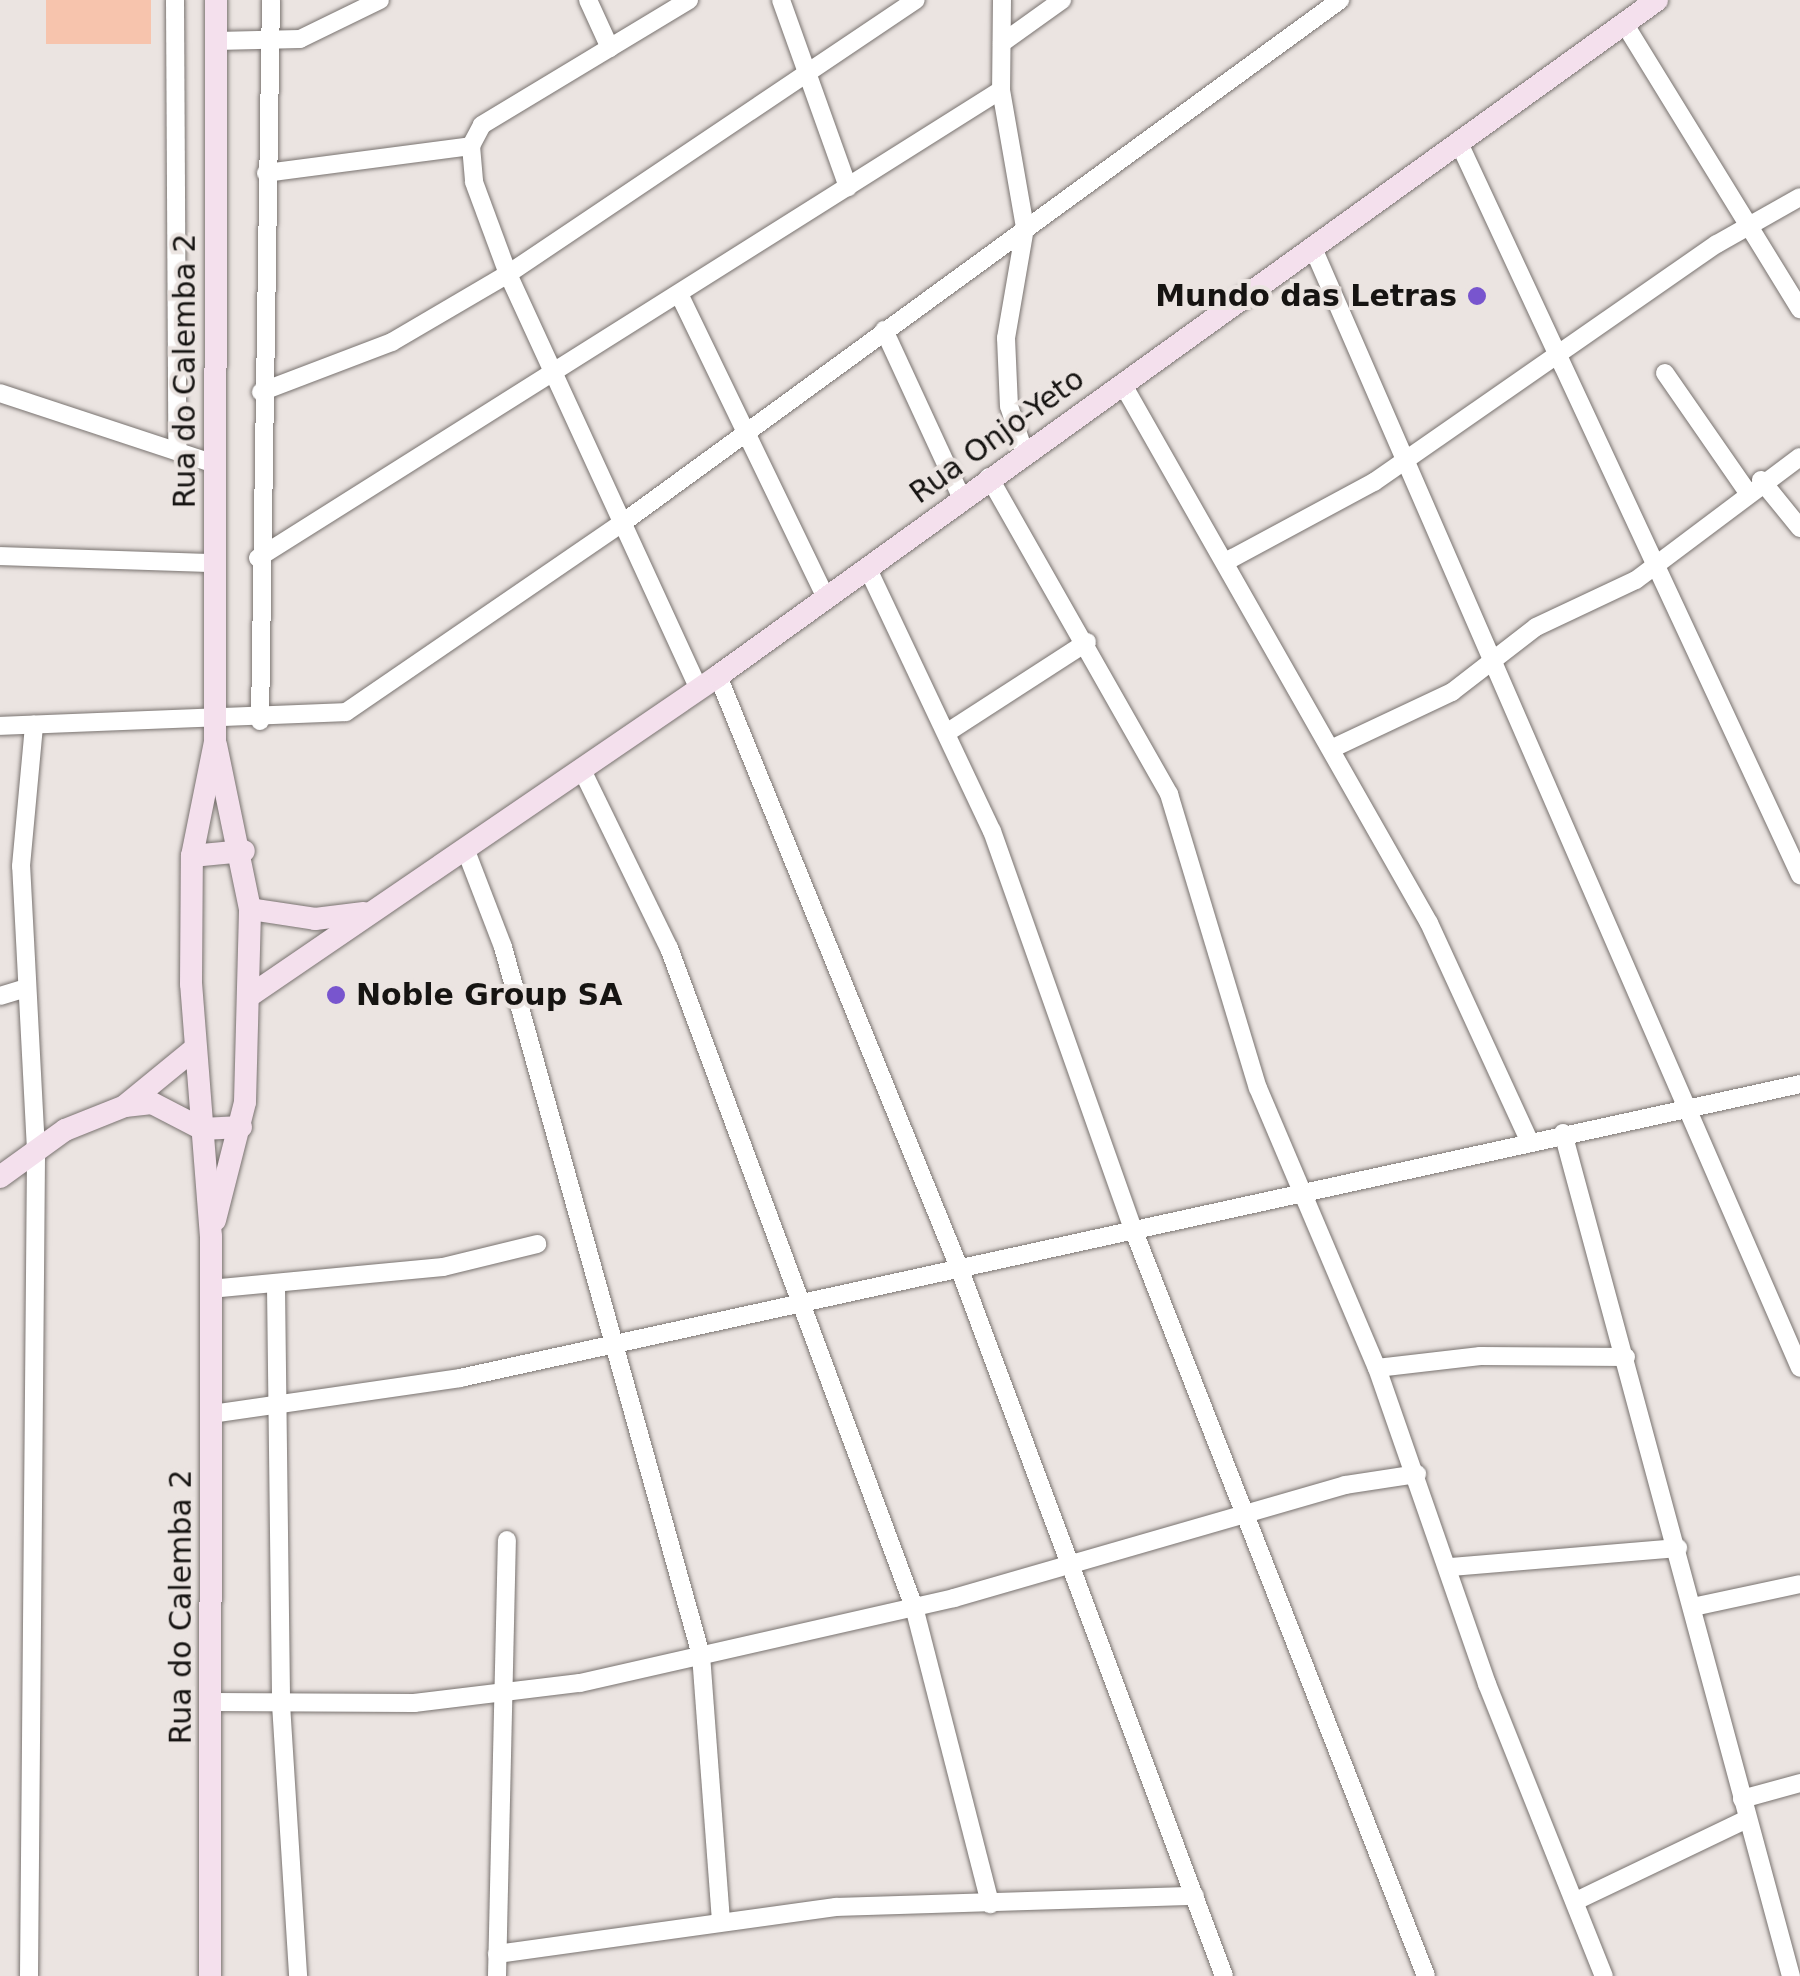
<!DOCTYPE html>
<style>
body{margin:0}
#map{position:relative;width:1800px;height:1976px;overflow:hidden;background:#ebe4e1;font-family:"DejaVu Sans",sans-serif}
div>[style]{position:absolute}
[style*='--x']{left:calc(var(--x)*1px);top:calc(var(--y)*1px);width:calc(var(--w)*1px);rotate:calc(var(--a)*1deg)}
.building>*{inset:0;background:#f7c4ad;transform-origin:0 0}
.roads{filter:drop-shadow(0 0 2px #797370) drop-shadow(0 0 2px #797370)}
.minor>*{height:18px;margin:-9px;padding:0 9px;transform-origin:9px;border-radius:9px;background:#fff}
.secondary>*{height:22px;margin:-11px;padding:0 11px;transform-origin:11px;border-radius:11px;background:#f4e0ed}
.dots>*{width:28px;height:28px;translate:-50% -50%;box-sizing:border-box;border:5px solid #ebe4e1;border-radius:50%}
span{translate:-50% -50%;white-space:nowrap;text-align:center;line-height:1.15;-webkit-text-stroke:8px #ebe4e1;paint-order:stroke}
.poi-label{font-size:30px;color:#161412;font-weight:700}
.right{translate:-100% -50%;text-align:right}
.left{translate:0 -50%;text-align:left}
.street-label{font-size:30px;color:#161412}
</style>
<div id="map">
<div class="building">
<div style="left:46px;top:0;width:105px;height:44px"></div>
</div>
<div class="roads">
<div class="minor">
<div style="--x:175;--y:0;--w:451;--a:89.7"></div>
<div style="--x:588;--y:0;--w:53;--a:65.4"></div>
<div style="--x:689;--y:0;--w:242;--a:148.9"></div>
<div style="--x:482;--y:125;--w:24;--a:118"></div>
<div style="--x:471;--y:146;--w:36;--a:85"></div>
<div style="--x:474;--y:182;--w:98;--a:69.7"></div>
<div style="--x:508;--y:274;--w:457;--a:65.3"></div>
<div style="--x:781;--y:0;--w:199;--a:70.3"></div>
<div style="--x:1002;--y:0;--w:90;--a:90.6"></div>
<div style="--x:1001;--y:90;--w:140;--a:80.1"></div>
<div style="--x:1025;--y:228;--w:112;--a:99.8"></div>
<div style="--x:1006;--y:338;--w:68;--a:87.5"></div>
<div style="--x:1009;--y:406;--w:48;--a:71.9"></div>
<div style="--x:1624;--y:23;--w:336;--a:58.4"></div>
<div style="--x:216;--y:41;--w:84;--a:-1.4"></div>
<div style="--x:300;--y:39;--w:89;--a:-26"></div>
<div style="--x:1002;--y:43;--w:74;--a:-35.6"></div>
<div style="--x:1459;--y:143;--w:808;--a:65.02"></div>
<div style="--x:266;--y:173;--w:207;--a:-7.5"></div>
<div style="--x:1313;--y:248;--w:1221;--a:66.5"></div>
<div style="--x:681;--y:298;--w:333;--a:64.2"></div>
<div style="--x:884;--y:330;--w:186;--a:65.2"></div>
<div style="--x:1665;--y:373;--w:142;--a:55.3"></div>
<div style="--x:1122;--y:383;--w:621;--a:60.38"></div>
<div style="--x:1429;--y:923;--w:242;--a:65.3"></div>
<div style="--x:261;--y:392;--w:140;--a:-20.9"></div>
<div style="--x:392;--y:342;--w:134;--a:-30.4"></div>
<div style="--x:508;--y:274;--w:491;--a:-33.9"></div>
<div style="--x:0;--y:393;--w:226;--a:18.3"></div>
<div style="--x:989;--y:477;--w:365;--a:60.4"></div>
<div style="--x:1169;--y:794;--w:307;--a:73.2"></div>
<div style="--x:1258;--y:1088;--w:304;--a:67"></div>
<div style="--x:1377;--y:1368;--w:335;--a:70.8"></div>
<div style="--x:1487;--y:1684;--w:315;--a:68.2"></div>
<div style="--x:1761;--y:480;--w:62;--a:50.9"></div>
<div style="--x:0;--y:556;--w:215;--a:1.9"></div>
<div style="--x:258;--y:558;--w:878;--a:-32.21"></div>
<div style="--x:1227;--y:561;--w:167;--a:-28.3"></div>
<div style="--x:1374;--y:482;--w:417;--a:-34.8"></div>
<div style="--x:1717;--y:244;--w:95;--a:-29.5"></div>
<div style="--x:867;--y:567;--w:292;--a:64.7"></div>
<div style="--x:992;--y:831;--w:422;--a:70.5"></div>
<div style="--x:1133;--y:1229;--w:802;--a:68.58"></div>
<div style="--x:718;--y:676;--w:636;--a:67.83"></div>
<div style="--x:958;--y:1265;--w:759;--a:69.49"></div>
<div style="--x:260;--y:721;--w:721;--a:-89.13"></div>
<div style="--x:0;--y:726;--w:346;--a:-2.3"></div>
<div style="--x:346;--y:712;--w:333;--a:-34.4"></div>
<div style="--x:621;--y:524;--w:890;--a:-36.08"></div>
<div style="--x:951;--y:730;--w:162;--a:-32.9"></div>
<div style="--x:1331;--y:749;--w:134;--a:-25.2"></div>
<div style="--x:1452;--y:692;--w:106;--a:-37.7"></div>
<div style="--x:1536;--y:627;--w:110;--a:-25.2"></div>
<div style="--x:1636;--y:580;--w:205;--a:-36.9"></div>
<div style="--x:582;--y:770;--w:198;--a:64"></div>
<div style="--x:669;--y:948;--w:703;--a:69.61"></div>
<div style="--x:914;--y:1607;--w:307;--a:75.6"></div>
<div style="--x:466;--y:851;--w:103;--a:68.9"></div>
<div style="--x:503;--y:947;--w:735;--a:74.38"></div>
<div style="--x:701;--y:1655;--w:266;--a:85.7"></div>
<div style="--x:0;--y:996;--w:24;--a:-17"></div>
<div style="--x:1563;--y:1133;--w:873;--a:74.87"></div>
<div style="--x:276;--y:1287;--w:417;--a:89.3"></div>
<div style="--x:281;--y:1704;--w:273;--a:86.4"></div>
<div style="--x:210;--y:1289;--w:234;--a:-5.4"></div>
<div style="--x:443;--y:1267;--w:97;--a:-13.7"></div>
<div style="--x:1377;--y:1368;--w:104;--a:-6.6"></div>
<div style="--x:1480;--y:1356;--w:146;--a:0.4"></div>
<div style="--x:211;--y:1414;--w:252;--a:-8.2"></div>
<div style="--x:460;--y:1378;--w:1372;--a:-12.37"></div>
<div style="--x:1451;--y:1567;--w:228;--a:-4.8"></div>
<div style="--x:1693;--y:1607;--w:109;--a:-12.1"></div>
<div style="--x:211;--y:1702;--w:203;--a:0.3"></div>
<div style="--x:414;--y:1703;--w:167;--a:-6.9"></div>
<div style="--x:580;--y:1683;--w:384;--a:-12.8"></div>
<div style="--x:954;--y:1598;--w:407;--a:-16.1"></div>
<div style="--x:1345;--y:1485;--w:73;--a:-8.7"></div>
<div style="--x:1742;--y:1799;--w:60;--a:-15.4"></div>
<div style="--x:1576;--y:1901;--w:190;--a:-25.6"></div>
<div style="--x:497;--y:1954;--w:342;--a:-7.9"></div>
<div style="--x:836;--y:1907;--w:359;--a:-1.8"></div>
<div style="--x:29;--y:1976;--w:826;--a:-89.51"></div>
<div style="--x:36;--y:1150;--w:284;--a:-93"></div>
<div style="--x:21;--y:866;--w:142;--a:-84.7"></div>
<div style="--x:497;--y:1976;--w:436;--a:-88.7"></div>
</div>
<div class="secondary">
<div style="--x:192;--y:856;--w:52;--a:-5.5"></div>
<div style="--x:250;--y:909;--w:66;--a:8.7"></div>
<div style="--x:315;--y:919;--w:49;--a:-7"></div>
<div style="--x:248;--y:997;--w:569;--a:-34.33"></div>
<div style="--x:718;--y:676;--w:1157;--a:-35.75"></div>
<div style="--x:127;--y:1104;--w:85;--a:-39.3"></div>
<div style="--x:0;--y:1177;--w:80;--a:-35.9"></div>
<div style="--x:65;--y:1130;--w:65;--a:-21.8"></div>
<div style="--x:125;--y:1106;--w:27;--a:-6"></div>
<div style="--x:152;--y:1103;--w:56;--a:27.5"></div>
<div style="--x:202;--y:1129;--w:39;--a:-3"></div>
<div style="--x:215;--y:1220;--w:122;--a:-75.7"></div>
<div style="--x:245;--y:1102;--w:193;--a:-88.5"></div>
<div style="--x:250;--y:909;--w:167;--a:-101.7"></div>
<div style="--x:210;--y:1976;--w:739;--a:-89.92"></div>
<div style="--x:211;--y:1237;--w:254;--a:-94.5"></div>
<div style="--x:191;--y:984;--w:128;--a:-89.6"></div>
<div style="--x:192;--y:856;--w:116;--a:-78.6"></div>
<div style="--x:215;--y:742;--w:742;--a:-89.92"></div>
</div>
</div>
<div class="dots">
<div style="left:1477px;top:296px;background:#7855ce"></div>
<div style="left:336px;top:995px;background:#7855ce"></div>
</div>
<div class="poi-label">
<span class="right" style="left:1457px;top:296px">Mundo das Letras</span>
<span class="left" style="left:356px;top:995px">Noble Group SA</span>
</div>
<div class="street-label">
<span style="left:185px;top:371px;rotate:-90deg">Rua do Calemba 2</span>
<span style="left:997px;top:436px;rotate:-36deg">Rua Onjo-Yeto</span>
<span style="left:181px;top:1607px;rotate:-90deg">Rua do Calemba 2</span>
</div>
</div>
